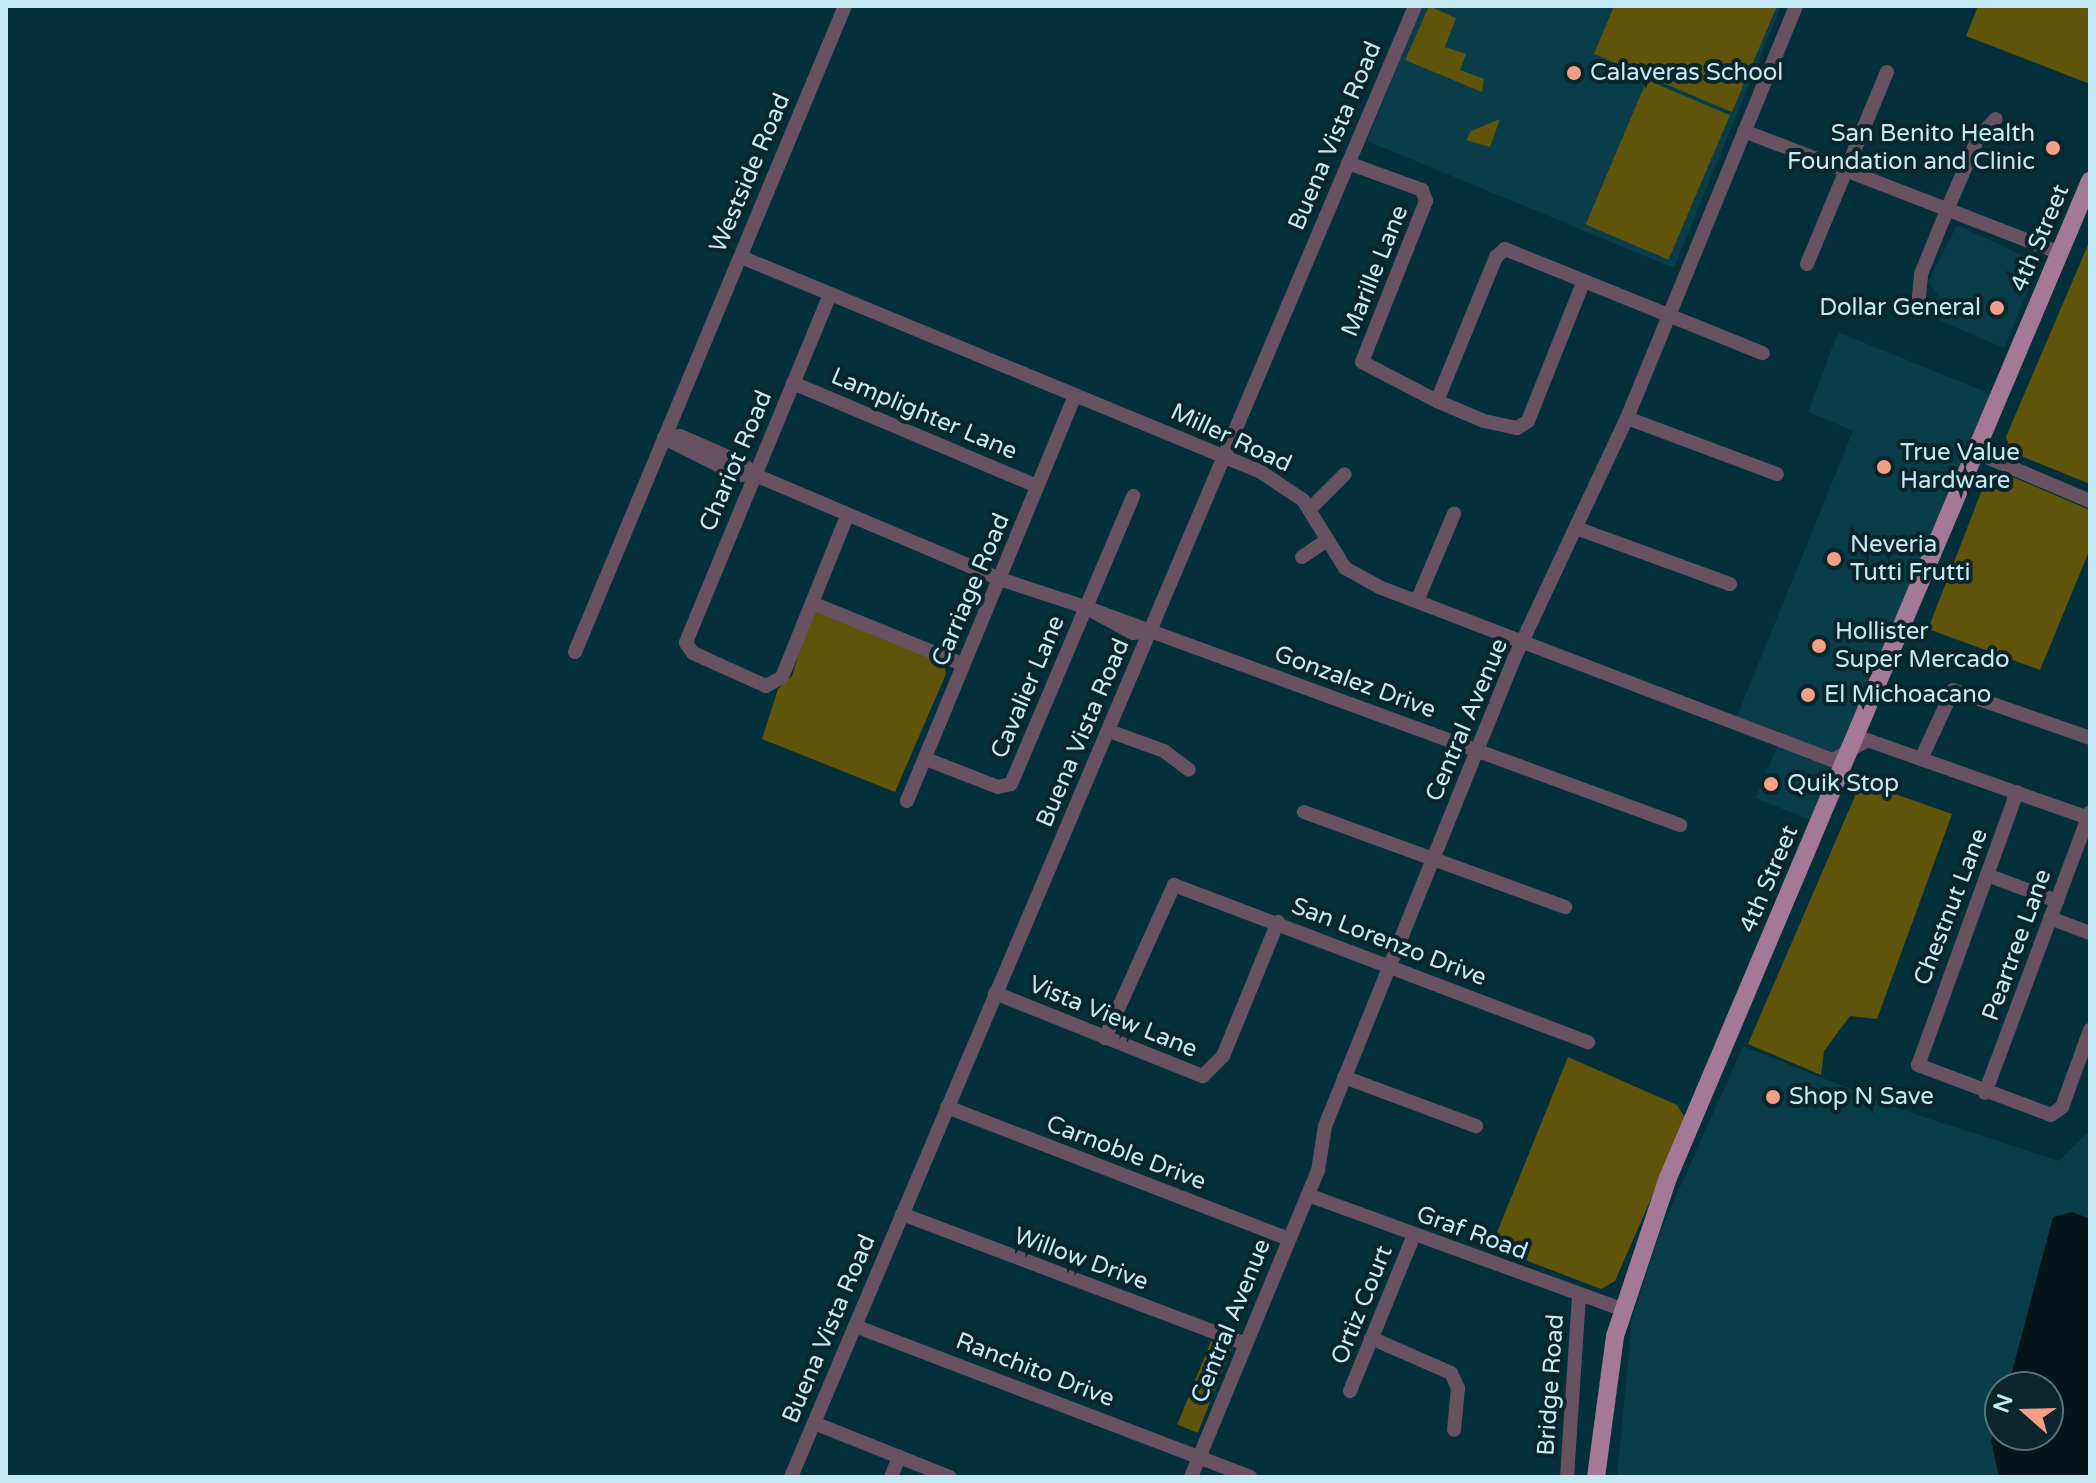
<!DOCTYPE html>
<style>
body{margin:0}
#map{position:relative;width:2096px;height:1483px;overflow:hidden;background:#03303a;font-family:"Varela Round",sans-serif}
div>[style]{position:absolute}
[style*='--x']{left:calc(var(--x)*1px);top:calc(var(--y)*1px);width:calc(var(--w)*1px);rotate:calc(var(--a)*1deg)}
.built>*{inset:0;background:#093d49}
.green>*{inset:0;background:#60530a;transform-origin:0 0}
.water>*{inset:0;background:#06151a}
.minor>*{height:14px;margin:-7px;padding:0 7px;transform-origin:7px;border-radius:7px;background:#685261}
.major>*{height:18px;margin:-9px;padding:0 9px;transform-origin:9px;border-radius:9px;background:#a47897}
.dots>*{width:22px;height:22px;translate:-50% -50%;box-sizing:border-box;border:4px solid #0c242b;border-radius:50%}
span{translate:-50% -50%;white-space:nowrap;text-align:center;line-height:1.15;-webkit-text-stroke:8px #0c242b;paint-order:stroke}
.poi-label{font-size:24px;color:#c6eaf5}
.left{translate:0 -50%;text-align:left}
.right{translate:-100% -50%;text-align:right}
.street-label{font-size:24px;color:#c6eaf5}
.frame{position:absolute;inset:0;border:8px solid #c6eaf5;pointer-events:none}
.north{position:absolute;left:1984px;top:1371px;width:80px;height:80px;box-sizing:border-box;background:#0c242b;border:2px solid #56737c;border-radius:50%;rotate:290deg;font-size:22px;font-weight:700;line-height:32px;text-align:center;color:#c6eaf5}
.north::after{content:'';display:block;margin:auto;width:28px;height:36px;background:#f39f85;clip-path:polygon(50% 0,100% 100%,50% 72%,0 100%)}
</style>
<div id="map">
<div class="built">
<div style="clip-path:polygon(1422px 6px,1781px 6px,1674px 268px,1367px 141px)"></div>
<div style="clip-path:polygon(1957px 225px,2039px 263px,2004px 348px,1934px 318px,1938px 295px,1928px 282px)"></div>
<div style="clip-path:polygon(1838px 332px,1991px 394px,1810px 820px,1755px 798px,1779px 743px,1733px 726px,1853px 431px,1808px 412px)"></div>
<div style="clip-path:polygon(evenodd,1743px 1046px,1900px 1109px,2059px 1161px,2090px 1130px,2090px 1477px,1617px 1477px,1632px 1319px,1660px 1232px,1743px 1046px,2000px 1387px,2048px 1387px,2048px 1435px,2000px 1435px,2000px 1387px)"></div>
</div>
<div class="green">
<div style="clip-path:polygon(1429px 6px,1456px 18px,1445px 47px,1466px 54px,1460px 70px,1484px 79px,1482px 92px,1405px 60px)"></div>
<div style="clip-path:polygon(1614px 6px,1777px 6px,1732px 112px,1594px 54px)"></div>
<div style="clip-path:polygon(1978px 6px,2090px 6px,2090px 84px,1966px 36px)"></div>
<div style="left:1647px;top:80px;width:90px;height:157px;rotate:23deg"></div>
<div style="clip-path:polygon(1500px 119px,1490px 147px,1466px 140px,1471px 131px)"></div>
<div style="clip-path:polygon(2090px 240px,2090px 484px,2011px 452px,2006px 437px)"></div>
<div style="clip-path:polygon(2001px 472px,2090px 510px,2090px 549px,2040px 670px,1928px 629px,1987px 477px)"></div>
<div style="clip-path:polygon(813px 607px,944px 662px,946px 674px,895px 792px,762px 739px,778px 689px,792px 676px)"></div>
<div style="clip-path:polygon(1861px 782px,1952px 814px,1877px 1019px,1850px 1016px,1824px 1051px,1821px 1075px,1748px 1044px)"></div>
<div style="clip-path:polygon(1568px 1057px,1677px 1105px,1686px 1119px,1615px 1281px,1601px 1289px,1491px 1247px)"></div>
<div style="left:1211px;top:1341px;width:22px;height:90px;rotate:22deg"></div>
</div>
<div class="water">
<div style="clip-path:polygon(2072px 1212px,2090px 1219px,2090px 1477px,1999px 1477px,1991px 1440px,2000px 1415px,2000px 1435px,2048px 1435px,2048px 1387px,2008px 1387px,2053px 1217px)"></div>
</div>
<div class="minor">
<div style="--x:1744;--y:131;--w:339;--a:21.1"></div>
<div style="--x:1348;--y:163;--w:79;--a:20"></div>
<div style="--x:1422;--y:190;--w:12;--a:70"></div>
<div style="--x:1426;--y:201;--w:173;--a:111.7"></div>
<div style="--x:1362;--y:362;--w:85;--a:27.5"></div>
<div style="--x:1437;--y:401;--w:51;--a:23.1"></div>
<div style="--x:1484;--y:421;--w:34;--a:12"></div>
<div style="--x:1517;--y:428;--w:13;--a:-32"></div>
<div style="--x:1528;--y:421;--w:149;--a:-68.3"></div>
<div style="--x:741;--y:257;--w:563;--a:22.46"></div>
<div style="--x:1261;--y:472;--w:50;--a:33.7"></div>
<div style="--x:1303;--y:500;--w:80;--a:58.3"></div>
<div style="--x:1345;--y:568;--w:39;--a:29"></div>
<div style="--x:1379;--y:587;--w:486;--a:20.9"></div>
<div style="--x:1833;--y:760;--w:39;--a:-30"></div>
<div style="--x:1867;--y:740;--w:234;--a:19.4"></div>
<div style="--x:1807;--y:264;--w:208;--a:-67.4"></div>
<div style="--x:829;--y:297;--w:374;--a:112.5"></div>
<div style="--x:686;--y:643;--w:12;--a:55"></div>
<div style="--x:693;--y:653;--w:80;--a:24.3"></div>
<div style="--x:766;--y:686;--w:18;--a:-29"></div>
<div style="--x:782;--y:677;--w:174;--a:-68"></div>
<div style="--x:1918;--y:305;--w:31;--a:-84"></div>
<div style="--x:1921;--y:274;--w:69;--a:-67.9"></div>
<div style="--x:1947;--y:210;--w:78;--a:-66.7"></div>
<div style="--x:1978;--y:138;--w:26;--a:-47"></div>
<div style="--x:793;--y:383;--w:265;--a:22.9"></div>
<div style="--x:1437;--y:401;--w:156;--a:-67.7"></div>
<div style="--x:1496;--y:257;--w:12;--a:-42"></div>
<div style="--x:1505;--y:249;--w:278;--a:22"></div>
<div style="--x:1627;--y:418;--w:160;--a:20.5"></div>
<div style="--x:680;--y:436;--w:68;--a:23.5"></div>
<div style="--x:742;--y:463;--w:16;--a:45"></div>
<div style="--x:753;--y:474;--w:15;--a:176"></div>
<div style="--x:738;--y:475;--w:83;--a:-153.4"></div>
<div style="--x:664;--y:438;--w:16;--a:-7"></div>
<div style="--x:1975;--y:452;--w:125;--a:23.1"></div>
<div style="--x:753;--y:474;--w:268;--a:23"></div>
<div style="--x:1000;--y:579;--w:89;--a:18.2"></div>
<div style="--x:1310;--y:509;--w:49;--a:-45"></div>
<div style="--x:1576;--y:528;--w:164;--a:20"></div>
<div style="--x:1302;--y:557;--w:29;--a:-34"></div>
<div style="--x:1417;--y:601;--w:95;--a:-67"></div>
<div style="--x:812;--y:603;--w:162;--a:22.1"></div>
<div style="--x:1150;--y:631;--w:17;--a:173"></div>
<div style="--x:1133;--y:633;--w:55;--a:-151.6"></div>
<div style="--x:1085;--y:607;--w:634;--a:20.12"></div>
<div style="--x:575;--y:652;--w:700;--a:-67.32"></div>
<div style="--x:1109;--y:731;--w:59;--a:20"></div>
<div style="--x:1164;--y:751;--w:31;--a:37"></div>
<div style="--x:926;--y:759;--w:77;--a:21.3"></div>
<div style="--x:998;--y:787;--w:13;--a:-13"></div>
<div style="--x:1011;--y:784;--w:313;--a:-67"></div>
<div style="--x:1921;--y:759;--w:76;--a:-65.1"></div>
<div style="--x:1953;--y:690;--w:145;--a:19.3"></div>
<div style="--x:2017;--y:792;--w:290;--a:109.9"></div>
<div style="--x:1918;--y:1065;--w:142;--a:20.6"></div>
<div style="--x:2051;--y:1115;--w:14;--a:-36"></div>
<div style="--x:2062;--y:1107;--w:82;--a:-70"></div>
<div style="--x:907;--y:801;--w:439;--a:-67.5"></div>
<div style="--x:1304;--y:812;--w:278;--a:20"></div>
<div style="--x:1987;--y:875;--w:75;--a:20.4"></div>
<div style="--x:2050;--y:918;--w:43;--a:20.6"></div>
<div style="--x:995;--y:993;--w:224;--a:21.8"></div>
<div style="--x:1203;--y:1076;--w:28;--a:-45"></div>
<div style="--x:1223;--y:1056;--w:145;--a:-67.7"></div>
<div style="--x:1105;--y:1038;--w:168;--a:-65.7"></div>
<div style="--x:1174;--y:885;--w:443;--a:20.8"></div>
<div style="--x:1344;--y:1077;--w:141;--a:20.4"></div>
<div style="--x:1985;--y:1093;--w:300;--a:-69.5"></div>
<div style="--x:947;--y:1107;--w:367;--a:21.1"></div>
<div style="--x:1308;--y:1195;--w:333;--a:20"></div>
<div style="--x:902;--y:1214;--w:368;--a:20.7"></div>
<div style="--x:855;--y:1326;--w:423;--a:20.9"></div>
<div style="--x:1371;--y:1338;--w:87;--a:23.6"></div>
<div style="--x:1451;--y:1373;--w:17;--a:65"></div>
<div style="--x:1458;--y:1388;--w:42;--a:95.4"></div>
<div style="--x:1350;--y:1391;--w:169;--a:-67.7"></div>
<div style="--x:814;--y:1423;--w:146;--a:21.7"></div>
<div style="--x:791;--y:1477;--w:1598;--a:-67.01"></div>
<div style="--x:891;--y:1477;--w:22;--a:-68"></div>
<div style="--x:1191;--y:1477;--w:331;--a:-67.5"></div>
<div style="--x:1318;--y:1171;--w:46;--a:-81.2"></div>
<div style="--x:1325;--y:1126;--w:504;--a:-67.97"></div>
<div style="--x:1514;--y:659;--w:266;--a:-64.9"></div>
<div style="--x:1627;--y:418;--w:445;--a:-67.7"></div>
<div style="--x:1567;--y:1477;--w:180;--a:-86.2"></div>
</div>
<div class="major">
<div style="--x:1596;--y:1477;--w:142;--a:-82.3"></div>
<div style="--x:1615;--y:1336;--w:167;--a:-71.5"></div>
<div style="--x:1668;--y:1178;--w:1083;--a:-67.06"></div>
</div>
<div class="dots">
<div style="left:1574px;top:73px;background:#f39f85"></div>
<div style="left:2053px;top:148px;background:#f39f85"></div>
<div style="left:1997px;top:308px;background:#f39f85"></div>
<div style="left:1884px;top:467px;background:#f39f85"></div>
<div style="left:1834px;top:559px;background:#f39f85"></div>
<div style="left:1819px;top:646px;background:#f39f85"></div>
<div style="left:1808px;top:695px;background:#f39f85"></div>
<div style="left:1771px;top:784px;background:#f39f85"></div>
<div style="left:1773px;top:1097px;background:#f39f85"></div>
</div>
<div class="poi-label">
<span class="left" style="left:1590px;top:73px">Calaveras School</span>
<span class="right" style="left:2035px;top:148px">San Benito Health<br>Foundation and Clinic</span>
<span class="right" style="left:1981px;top:308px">Dollar General</span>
<span class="left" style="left:1900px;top:467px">True Value<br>Hardware</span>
<span class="left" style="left:1850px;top:559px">Neveria<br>Tutti Frutti</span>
<span class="left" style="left:1835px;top:646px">Hollister<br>Super Mercado</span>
<span class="left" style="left:1824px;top:695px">El Michoacano</span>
<span class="left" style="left:1787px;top:784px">Quik Stop</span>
<span class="left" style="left:1789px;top:1097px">Shop N Save</span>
</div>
<div class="street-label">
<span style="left:1335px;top:136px;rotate:-67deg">Buena Vista Road</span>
<span style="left:750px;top:173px;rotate:-67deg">Westside Road</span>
<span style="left:2040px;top:238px;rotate:-67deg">4th Street</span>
<span style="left:1375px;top:271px;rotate:-68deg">Marille Lane</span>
<span style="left:924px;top:414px;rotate:23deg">Lamplighter Lane</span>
<span style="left:1231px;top:438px;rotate:25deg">Miller Road</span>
<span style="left:736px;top:461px;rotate:-67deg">Chariot Road</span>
<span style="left:971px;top:590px;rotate:-67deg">Carriage Road</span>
<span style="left:1355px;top:682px;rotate:20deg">Gonzalez Drive</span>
<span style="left:1028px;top:687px;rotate:-67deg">Cavalier Lane</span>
<span style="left:1467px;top:720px;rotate:-67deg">Central Avenue</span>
<span style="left:1083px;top:733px;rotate:-67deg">Buena Vista Road</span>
<span style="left:1769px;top:879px;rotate:-67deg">4th Street</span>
<span style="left:1951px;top:907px;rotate:-69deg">Chestnut Lane</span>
<span style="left:1389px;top:942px;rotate:21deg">San Lorenzo Drive</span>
<span style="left:2017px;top:945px;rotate:-70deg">Peartree Lane</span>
<span style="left:1113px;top:1017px;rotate:22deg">Vista View Lane</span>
<span style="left:1126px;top:1153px;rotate:21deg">Carnoble Drive</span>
<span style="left:1472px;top:1233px;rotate:20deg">Graf Road</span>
<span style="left:1081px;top:1259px;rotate:20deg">Willow Drive</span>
<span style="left:1362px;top:1305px;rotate:-68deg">Ortiz Court</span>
<span style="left:1231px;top:1321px;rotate:-68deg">Central Avenue</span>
<span style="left:829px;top:1329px;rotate:-67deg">Buena Vista Road</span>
<span style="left:1035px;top:1370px;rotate:21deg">Ranchito Drive</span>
<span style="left:1551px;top:1385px;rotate:-86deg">Bridge Road</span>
</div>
<div class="frame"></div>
<div class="north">N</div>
</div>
